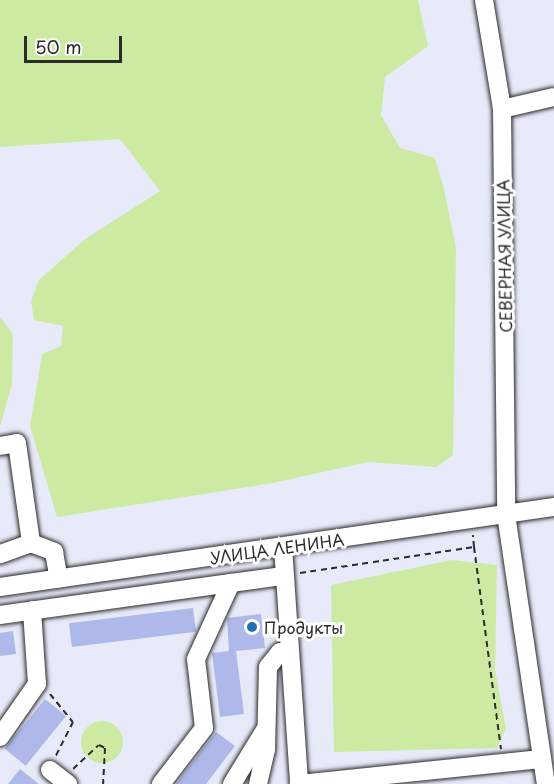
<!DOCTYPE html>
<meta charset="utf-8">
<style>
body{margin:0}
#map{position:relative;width:554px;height:784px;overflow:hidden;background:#e7eaf8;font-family:"Playpen Sans",sans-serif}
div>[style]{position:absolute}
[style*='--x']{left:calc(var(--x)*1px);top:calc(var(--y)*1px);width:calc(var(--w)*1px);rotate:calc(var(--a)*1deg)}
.green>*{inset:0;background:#cceaa2}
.round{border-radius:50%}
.building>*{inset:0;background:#aeb9e9;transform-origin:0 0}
.path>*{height:2px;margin-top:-1px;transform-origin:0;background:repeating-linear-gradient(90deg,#2b2b2b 0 6px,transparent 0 10.5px)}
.roads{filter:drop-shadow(0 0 2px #2b2b2b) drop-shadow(0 0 2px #2b2b2b)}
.minor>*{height:18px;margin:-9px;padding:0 9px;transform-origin:9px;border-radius:9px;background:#fff}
.dots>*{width:16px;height:16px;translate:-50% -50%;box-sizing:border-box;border:3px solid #fff;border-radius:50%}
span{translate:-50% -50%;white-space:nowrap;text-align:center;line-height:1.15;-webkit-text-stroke:6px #fff;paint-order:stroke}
.street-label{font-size:16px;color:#2b2b2b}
.poi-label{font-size:16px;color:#2b2b2b}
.left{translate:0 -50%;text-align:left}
.scale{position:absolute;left:24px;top:36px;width:98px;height:27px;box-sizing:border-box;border:3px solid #2b2b2b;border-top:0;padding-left:8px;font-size:18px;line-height:21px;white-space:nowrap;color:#2b2b2b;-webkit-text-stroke:4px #fff;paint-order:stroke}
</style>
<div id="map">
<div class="green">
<div style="clip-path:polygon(0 0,418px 0,428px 46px,385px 77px,381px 115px,400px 148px,435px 158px,444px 189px,456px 248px,453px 455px,436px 467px,368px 462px,273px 483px,57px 517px,30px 426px,42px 354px,61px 346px,63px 326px,34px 320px,31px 301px,39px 280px,84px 240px,160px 191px,120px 139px,0 147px)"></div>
<div style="clip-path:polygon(0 317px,13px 334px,12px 384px,0 427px)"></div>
<div style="clip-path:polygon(452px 560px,497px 565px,495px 670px,506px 729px,497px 748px,334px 752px,331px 585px)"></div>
<div class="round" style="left:81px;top:721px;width:42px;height:42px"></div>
</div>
<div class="building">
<div style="left:193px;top:608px;width:24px;height:125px;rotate:83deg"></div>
<div style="clip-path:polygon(261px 614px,265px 648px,236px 651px,244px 714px,220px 717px,212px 653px,229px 651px,227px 618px)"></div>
<div style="clip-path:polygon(13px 631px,16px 654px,0 656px,0 633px)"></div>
<div style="left:45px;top:699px;width:27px;height:64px;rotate:39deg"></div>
<div style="clip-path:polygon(216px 732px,235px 746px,206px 784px,176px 784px)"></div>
<div style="clip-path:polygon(20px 769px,39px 784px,8px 784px)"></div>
</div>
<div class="path">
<div style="--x:474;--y:547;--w:204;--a:82.4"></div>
<div style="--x:300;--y:573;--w:176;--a:-8.5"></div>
<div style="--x:474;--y:547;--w:12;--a:-95"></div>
<div style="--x:50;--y:694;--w:36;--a:51"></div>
<div style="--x:73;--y:722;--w:38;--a:117"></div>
<div style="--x:73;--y:769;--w:35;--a:-43"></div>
<div style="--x:99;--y:745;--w:7;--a:27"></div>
<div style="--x:105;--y:748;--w:36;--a:93"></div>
</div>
<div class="roads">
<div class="minor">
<div style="--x:484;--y:0;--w:110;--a:80.6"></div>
<div style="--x:502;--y:109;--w:405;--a:89.4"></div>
<div style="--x:506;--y:514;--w:273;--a:81.6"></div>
<div style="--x:502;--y:109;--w:53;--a:-13"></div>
<div style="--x:0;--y:446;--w:17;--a:-10"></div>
<div style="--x:17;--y:443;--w:101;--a:82"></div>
<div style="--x:31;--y:543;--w:33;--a:160"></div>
<div style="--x:31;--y:543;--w:25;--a:21"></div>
<div style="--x:54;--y:552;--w:27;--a:80"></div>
<div style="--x:283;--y:547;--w:238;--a:86.1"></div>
<div style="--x:299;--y:784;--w:244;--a:-5.9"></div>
<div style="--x:0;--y:587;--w:560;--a:-8.22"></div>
<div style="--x:0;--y:615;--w:233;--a:-7.9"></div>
<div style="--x:0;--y:737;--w:65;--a:-55.1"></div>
<div style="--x:37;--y:684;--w:74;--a:-93.9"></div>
<div style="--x:50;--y:770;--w:23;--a:38"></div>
<div style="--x:161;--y:784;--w:71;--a:-52.5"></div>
<div style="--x:204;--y:728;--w:69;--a:-96.6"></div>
<div style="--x:196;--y:659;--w:84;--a:-65.3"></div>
<div style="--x:231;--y:583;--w:51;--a:-7.8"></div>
<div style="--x:232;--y:784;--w:63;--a:-58.6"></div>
<div style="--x:258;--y:784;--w:36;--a:-77"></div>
<div style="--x:266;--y:749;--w:82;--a:-88.6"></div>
<div style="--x:268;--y:667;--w:19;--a:-51"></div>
<div style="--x:280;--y:652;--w:10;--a:-11"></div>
</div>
</div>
<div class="dots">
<div style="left:252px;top:627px;background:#1f6fb2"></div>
</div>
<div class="street-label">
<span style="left:504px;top:256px;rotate:-91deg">СЕВЕРНАЯ УЛИЦА</span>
<span style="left:277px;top:548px;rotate:-8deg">УЛИЦА ЛЕНИНА</span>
</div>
<div class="poi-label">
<span class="left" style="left:264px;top:627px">Продукты</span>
</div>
<div class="scale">50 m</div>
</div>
